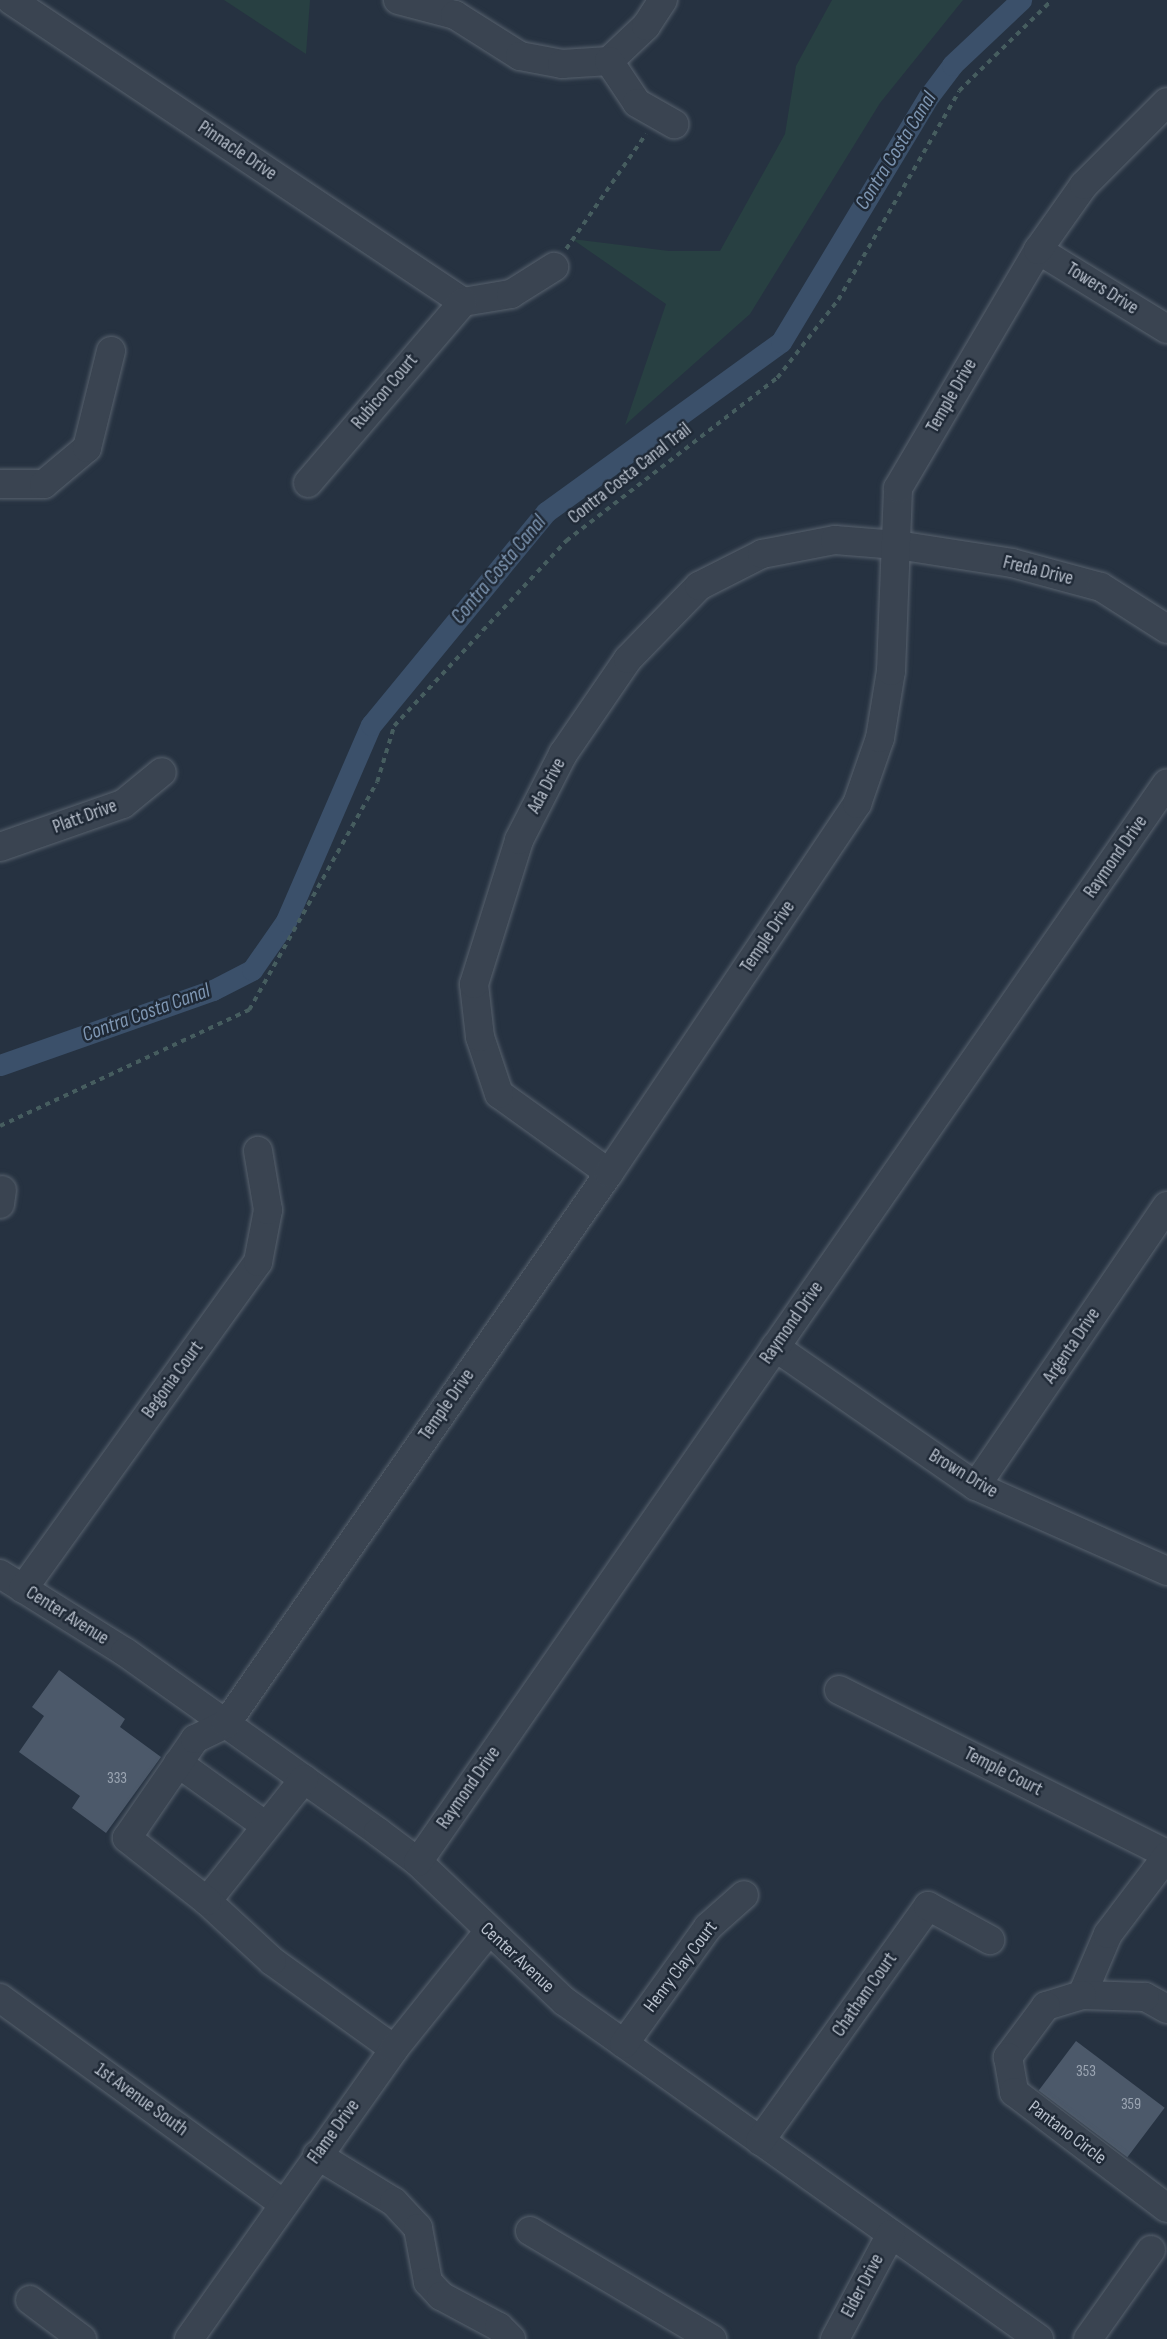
<!DOCTYPE html>
<style>
body{margin:0}
#map{position:relative;width:1167px;height:2339px;overflow:hidden;background:#263241;font-family:"Sofia Sans Condensed",sans-serif}
div>[style]{position:absolute}
[style*='--x']{left:calc(var(--x)*1px);top:calc(var(--y)*1px);width:calc(var(--w)*1px);rotate:calc(var(--a)*1deg)}
.green>*{inset:0;background:#284042}
.canal>*{height:21px;margin:-10.5px;padding:0 10.5px;transform-origin:10.5px;border-radius:10.5px;background:#3b506a}
.building>*{inset:0;background:#4c596a;transform-origin:0 0}
.path>*{height:3.5px;margin-top:-1.75px;transform-origin:0;background:repeating-linear-gradient(90deg,#465d5f 0 5px,transparent 0 10px)}
.roads{filter:drop-shadow(0 0 2px #58626e) drop-shadow(0 0 2px #58626e)}
.minor>*{height:28px;margin:-14px;padding:0 14px;transform-origin:14px;border-radius:14px;background:#3a4451}
span{translate:-50% -50%;white-space:nowrap;text-align:center;line-height:1.15;-webkit-text-stroke:5px #1f2936;paint-order:stroke}
.number-label{font-size:16px;color:#9ca6b3}
.number-label span{-webkit-text-stroke-width:0}
.street-label{font-size:19px;color:#b7bfcb}
.water-label{font-size:21px;color:#7e96b2;font-style:italic}
</style>
<div id="map">
<div class="green">
<div style="clip-path:polygon(224px 0,310px 0,306px 54px)"></div>
<div style="clip-path:polygon(832px 0,963px 0,880px 103px,750px 314px,625px 425px,666px 304px,572px 239px,669px 251px,720px 251px,785px 134px,796px 66px)"></div>
</div>
<div class="canal">
<div style="--x:0;--y:1065;--w:226;--a:-19.4"></div>
<div style="--x:213;--y:990;--w:44;--a:-27.1"></div>
<div style="--x:252;--y:970;--w:60;--a:-55.2"></div>
<div style="--x:286;--y:921;--w:214;--a:-66.6"></div>
<div style="--x:371;--y:725;--w:276;--a:-50.6"></div>
<div style="--x:546;--y:512;--w:290;--a:-35.9"></div>
<div style="--x:781;--y:342;--w:287;--a:-59"></div>
<div style="--x:929;--y:96;--w:39;--a:-53"></div>
<div style="--x:952;--y:65;--w:95;--a:-43.3"></div>
</div>
<div class="building">
<div style="clip-path:polygon(59px 1670px,125px 1719px,120px 1727px,161px 1757px,106px 1833px,72px 1808px,80px 1796px,19px 1752px,44px 1716px,32px 1707px)"></div>
<div style="left:1076px;top:2041px;width:111px;height:62px;rotate:37deg"></div>
</div>
<div class="path">
<div style="--x:566;--y:249;--w:140;--a:-55.2"></div>
<div style="--x:0;--y:1126;--w:275;--a:-25"></div>
<div style="--x:249;--y:1010;--w:261;--a:-60.7"></div>
<div style="--x:377;--y:782;--w:59;--a:-73.1"></div>
<div style="--x:394;--y:726;--w:253;--a:-47.1"></div>
<div style="--x:566;--y:541;--w:267;--a:-37.7"></div>
<div style="--x:777;--y:378;--w:99;--a:-52"></div>
<div style="--x:838;--y:300;--w:241;--a:-59.9"></div>
<div style="--x:959;--y:91;--w:130;--a:-44.4"></div>
</div>
<div class="roads">
<div class="minor">
<div style="--x:11;--y:0;--w:544;--a:33.75"></div>
<div style="--x:398;--y:0;--w:59;--a:14.7"></div>
<div style="--x:455;--y:15;--w:77;--a:32.2"></div>
<div style="--x:520;--y:56;--w:43;--a:10.8"></div>
<div style="--x:562;--y:64;--w:47;--a:-3.7"></div>
<div style="--x:609;--y:61;--w:51;--a:-43.4"></div>
<div style="--x:646;--y:26;--w:31;--a:-57"></div>
<div style="--x:609;--y:61;--w:50;--a:56.3"></div>
<div style="--x:637;--y:103;--w:43;--a:29.6"></div>
<div style="--x:1038;--y:250;--w:151;--a:31.5"></div>
<div style="--x:463;--y:302;--w:49;--a:-9.5"></div>
<div style="--x:511;--y:294;--w:51;--a:-32.1"></div>
<div style="--x:308;--y:483;--w:238;--a:-49.4"></div>
<div style="--x:0;--y:484;--w:44;--a:0"></div>
<div style="--x:44;--y:484;--w:56;--a:-39.9"></div>
<div style="--x:87;--y:448;--w:100;--a:-76.1"></div>
<div style="--x:0;--y:847;--w:130;--a:-19.3"></div>
<div style="--x:123;--y:804;--w:50;--a:-39.4"></div>
<div style="--x:609;--y:1173;--w:135;--a:-144.3"></div>
<div style="--x:499;--y:1094;--w:60;--a:-108.4"></div>
<div style="--x:480;--y:1037;--w:53;--a:-96.5"></div>
<div style="--x:474;--y:984;--w:151;--a:-72.6"></div>
<div style="--x:519;--y:840;--w:97;--a:-62.9"></div>
<div style="--x:563;--y:754;--w:115;--a:-55.6"></div>
<div style="--x:628;--y:659;--w:102;--a:-45.8"></div>
<div style="--x:699;--y:586;--w:71;--a:-26.9"></div>
<div style="--x:762;--y:554;--w:74;--a:-10.9"></div>
<div style="--x:835;--y:540;--w:62;--a:4.6"></div>
<div style="--x:897;--y:545;--w:116;--a:8.9"></div>
<div style="--x:1012;--y:563;--w:92;--a:15.1"></div>
<div style="--x:1101;--y:587;--w:78;--a:32.5"></div>
<div style="--x:0;--y:1204;--w:14;--a:-82"></div>
<div style="--x:775;--y:1347;--w:244;--a:34.7"></div>
<div style="--x:976;--y:1486;--w:209;--a:24"></div>
<div style="--x:976;--y:1486;--w:339;--a:-55.7"></div>
<div style="--x:0;--y:1574;--w:147;--a:32"></div>
<div style="--x:125;--y:1652;--w:310;--a:35.4"></div>
<div style="--x:378;--y:1832;--w:50;--a:36.9"></div>
<div style="--x:418;--y:1862;--w:202;--a:43.6"></div>
<div style="--x:564;--y:2001;--w:583;--a:35.43"></div>
<div style="--x:23;--y:1589;--w:403;--a:-54.3"></div>
<div style="--x:258;--y:1262;--w:53;--a:-79.1"></div>
<div style="--x:268;--y:1210;--w:60;--a:-99.6"></div>
<div style="--x:839;--y:1690;--w:367;--a:26.6"></div>
<div style="--x:178;--y:1763;--w:108;--a:35.6"></div>
<div style="--x:418;--y:1862;--w:1313;--a:-55.23"></div>
<div style="--x:207;--y:1901;--w:156;--a:-51.5"></div>
<div style="--x:1082;--y:1995;--w:66;--a:-66.9"></div>
<div style="--x:1108;--y:1934;--w:98;--a:-52.9"></div>
<div style="--x:0;--y:1998;--w:349;--a:36"></div>
<div style="--x:1167;--y:2009;--w:25;--a:-151"></div>
<div style="--x:1145;--y:1997;--w:63;--a:-178.2"></div>
<div style="--x:1082;--y:1995;--w:38;--a:163"></div>
<div style="--x:1046;--y:2006;--w:64;--a:126.7"></div>
<div style="--x:1008;--y:2057;--w:36;--a:80"></div>
<div style="--x:1014;--y:2092;--w:192;--a:37.2"></div>
<div style="--x:624;--y:2044;--w:144;--a:-54.3"></div>
<div style="--x:708;--y:1927;--w:48;--a:-41.6"></div>
<div style="--x:394;--y:2049;--w:150;--a:-144.2"></div>
<div style="--x:272;--y:1961;--w:88;--a:-137.3"></div>
<div style="--x:207;--y:1901;--w:102;--a:-141.8"></div>
<div style="--x:127;--y:1838;--w:120;--a:-55.5"></div>
<div style="--x:195;--y:1739;--w:34;--a:-26"></div>
<div style="--x:226;--y:1724;--w:671;--a:-55.2"></div>
<div style="--x:609;--y:1173;--w:445;--a:-56.1"></div>
<div style="--x:857;--y:804;--w:70;--a:-70.8"></div>
<div style="--x:880;--y:738;--w:68;--a:-80.7"></div>
<div style="--x:891;--y:671;--w:183;--a:-87.8"></div>
<div style="--x:898;--y:488;--w:276;--a:-59.5"></div>
<div style="--x:1038;--y:250;--w:80;--a:-54.7"></div>
<div style="--x:1084;--y:185;--w:117;--a:-45"></div>
<div style="--x:760;--y:2141;--w:289;--a:-54.4"></div>
<div style="--x:928;--y:1906;--w:71;--a:28.7"></div>
<div style="--x:317;--y:2155;--w:90;--a:31.4"></div>
<div style="--x:394;--y:2202;--w:35;--a:47"></div>
<div style="--x:418;--y:2228;--w:55;--a:79.5"></div>
<div style="--x:428;--y:2282;--w:19;--a:47"></div>
<div style="--x:441;--y:2296;--w:66;--a:28.1"></div>
<div style="--x:499;--y:2327;--w:17;--a:45"></div>
<div style="--x:530;--y:2231;--w:212;--a:30.7"></div>
<div style="--x:30;--y:2300;--w:65;--a:36.9"></div>
<div style="--x:189;--y:2339;--w:355;--a:-54.7"></div>
<div style="--x:394;--y:2049;--w:150;--a:-51.2"></div>
<div style="--x:835;--y:2339;--w:119;--a:-61.9"></div>
<div style="--x:1088;--y:2339;--w:109;--a:-54.7"></div>
</div>
</div>
<div class="number-label">
<span style="left:117px;top:1779px">333</span>
<span style="left:1086px;top:2072px">353</span>
<span style="left:1131px;top:2105px">359</span>
</div>
<div class="street-label">
<span style="left:237px;top:151px;rotate:34deg">Pinnacle Drive</span>
<span style="left:1102px;top:289px;rotate:32deg">Towers Drive</span>
<span style="left:385px;top:392px;rotate:-50deg">Rubicon Court</span>
<span style="left:952px;top:396px;rotate:-60deg">Temple Drive</span>
<span style="left:630px;top:474px;rotate:-38deg">Contra Costa Canal Trail</span>
<span style="left:1038px;top:571px;rotate:14deg">Freda Drive</span>
<span style="left:547px;top:786px;rotate:-62deg">Ada Drive</span>
<span style="left:85px;top:817px;rotate:-20deg">Platt Drive</span>
<span style="left:1116px;top:857px;rotate:-55deg">Raymond Drive</span>
<span style="left:768px;top:937px;rotate:-56deg">Temple Drive</span>
<span style="left:792px;top:1323px;rotate:-55deg">Raymond Drive</span>
<span style="left:1072px;top:1346px;rotate:-56deg">Argenta Drive</span>
<span style="left:173px;top:1380px;rotate:-54deg">Begonia Court</span>
<span style="left:447px;top:1405px;rotate:-55deg">Temple Drive</span>
<span style="left:963px;top:1474px;rotate:31deg">Brown Drive</span>
<span style="left:67px;top:1616px;rotate:32deg">Center Avenue</span>
<span style="left:1003px;top:1772px;rotate:27deg">Temple Court</span>
<span style="left:469px;top:1788px;rotate:-55deg">Raymond Drive</span>
<span style="left:517px;top:1958px;rotate:43deg">Center Avenue</span>
<span style="left:681px;top:1967px;rotate:-53deg">Henry Clay Court</span>
<span style="left:865px;top:1995px;rotate:-55deg">Chatham Court</span>
<span style="left:141px;top:2100px;rotate:36deg">1st Avenue South</span>
<span style="left:334px;top:2132px;rotate:-54deg">Flame Drive</span>
<span style="left:1067px;top:2133px;rotate:37deg">Pantano Circle</span>
<span style="left:863px;top:2286px;rotate:-62deg">Elder Drive</span>
</div>
<div class="water-label">
<span style="left:896px;top:151px;rotate:-58deg">Contra Costa Canal</span>
<span style="left:499px;top:570px;rotate:-50deg">Contra Costa Canal</span>
<span style="left:146px;top:1013px;rotate:-20deg">Contra Costa Canal</span>
</div>
</div>
